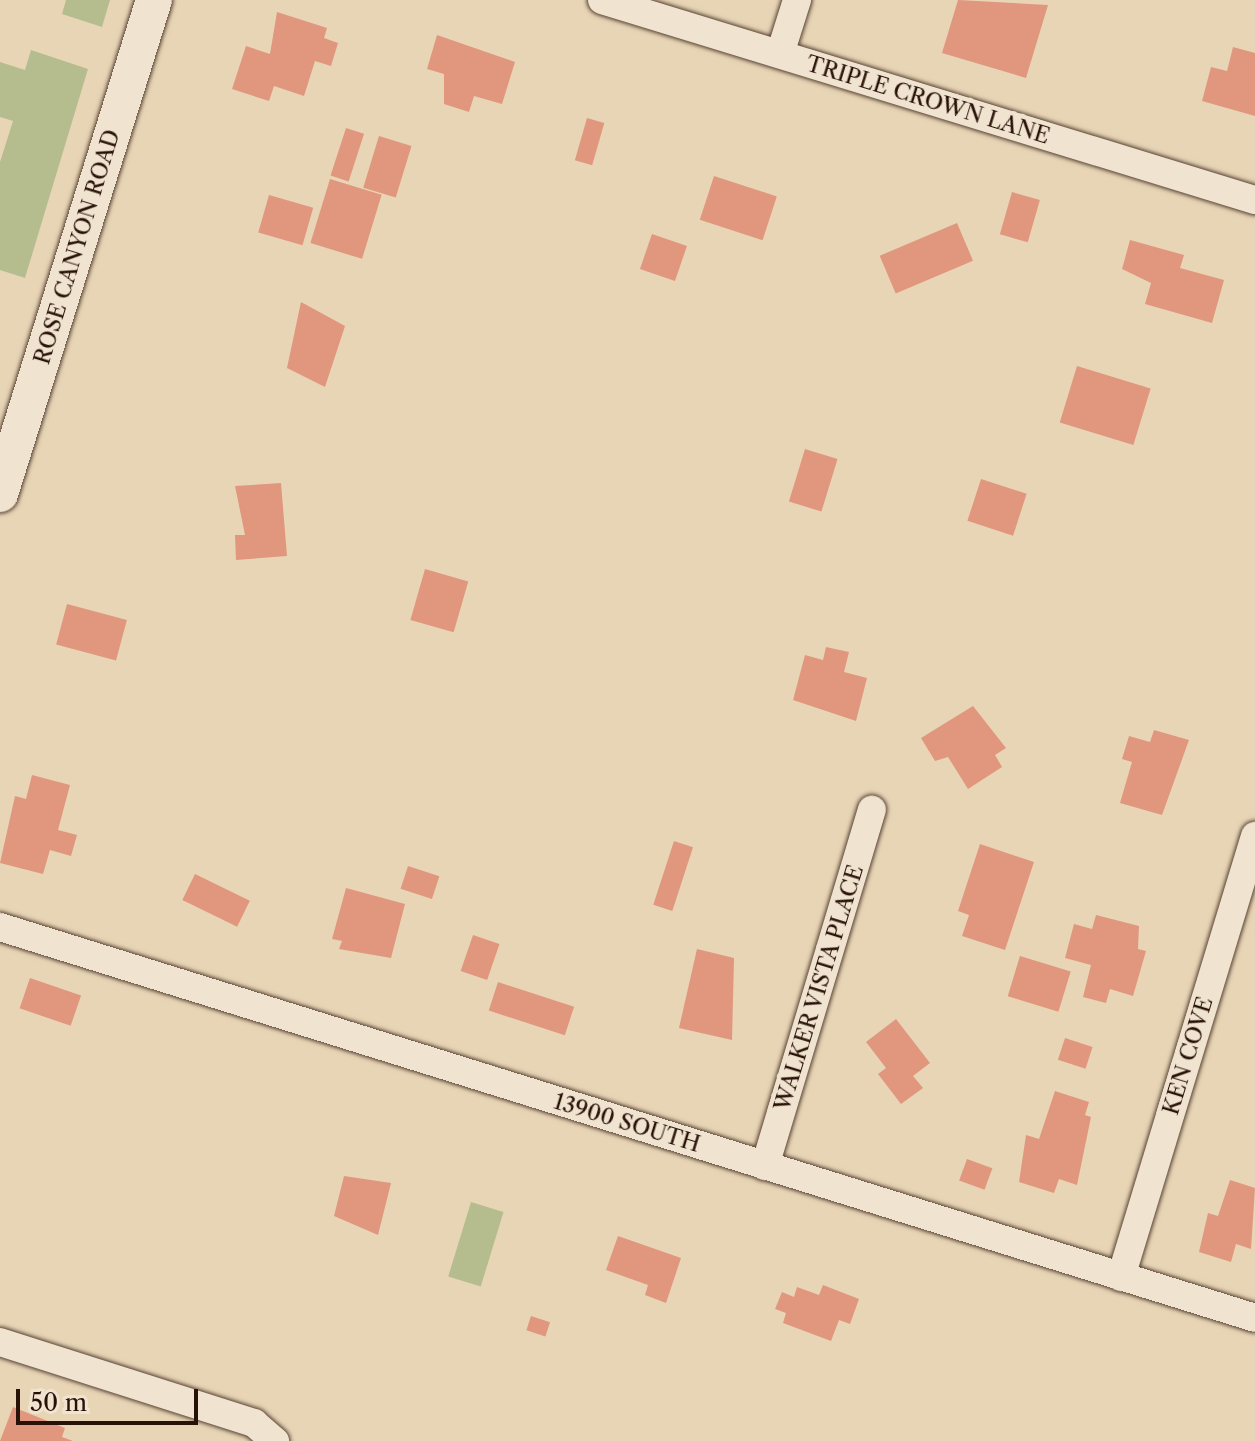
<!DOCTYPE html>
<style>
body{margin:0}
#map{position:relative;width:1255px;height:1441px;overflow:hidden;background:#e8d5b6;font-family:"Libre Caslon Text",serif}
div>[style]{position:absolute}
[style*='--x']{left:calc(var(--x)*1px);top:calc(var(--y)*1px);width:calc(var(--w)*1px);rotate:calc(var(--a)*1deg)}
.green>*{inset:0;background:#b5bd8e;transform-origin:0 0}
.building>*{inset:0;background:#e0977e;transform-origin:0 0}
.roads{filter:drop-shadow(0 0 2px #584334) drop-shadow(0 0 2px #584334)}
.minor>*{height:28px;margin:-14px;padding:0 14px;transform-origin:14px;border-radius:14px;background:#f0e4d0}
.tertiary>*{height:36px;margin:-18px;padding:0 18px;transform-origin:18px;border-radius:18px;background:#f0e4d0}
span{translate:-50% -50%;white-space:nowrap;text-align:center;line-height:1.15;-webkit-text-stroke:8px #f0e4d0;paint-order:stroke}
.street-label{font-size:22px;color:#281208}
.scale{position:absolute;left:16px;top:1389px;width:182px;height:36px;box-sizing:border-box;border:4px solid #281208;border-top:0;padding-left:10px;font-size:24px;line-height:28px;white-space:nowrap;color:#281208;-webkit-text-stroke:6px #f0e4d0;paint-order:stroke}
</style>
<div id="map">
<div class="green">
<div style="clip-path:polygon(66px 0,110px 0,102px 27px,62px 14px)"></div>
<div style="clip-path:polygon(31px 50px,88px 69px,25px 278px,0 270px,0 162px,13px 121px,0 117px,0 62px,25px 70px)"></div>
<div style="left:471px;top:1202px;width:34px;height:78px;rotate:17deg"></div>
</div>
<div class="building">
<div style="clip-path:polygon(958px 0,1048px 5px,1026px 78px,942px 53px)"></div>
<div style="clip-path:polygon(277px 12px,327px 28px,324px 38px,338px 43px,331px 66px,315px 61px,304px 96px,274px 86px,269px 101px,232px 89px,246px 46px,270px 54px)"></div>
<div style="clip-path:polygon(437px 35px,515px 62px,502px 104px,474px 96px,469px 112px,444px 104px,444px 74px,427px 69px)"></div>
<div style="clip-path:polygon(1233px 47px,1255px 53px,1255px 116px,1202px 101px,1211px 67px,1227px 71px)"></div>
<div style="left:587px;top:118px;width:18px;height:44px;rotate:16deg"></div>
<div style="left:346px;top:128px;width:19px;height:50px;rotate:18deg"></div>
<div style="left:379px;top:136px;width:34px;height:54px;rotate:17deg"></div>
<div style="left:714px;top:176px;width:66px;height:46px;rotate:18deg"></div>
<div style="left:330px;top:179px;width:54px;height:67px;rotate:17deg"></div>
<div style="left:1012px;top:192px;width:29px;height:44px;rotate:16deg"></div>
<div style="left:269px;top:195px;width:46px;height:39px;rotate:16deg"></div>
<div style="left:957px;top:223px;width:41px;height:84px;rotate:67deg"></div>
<div style="left:652px;top:234px;width:37px;height:37px;rotate:19deg"></div>
<div style="clip-path:polygon(1130px 240px,1184px 255px,1180px 268px,1224px 280px,1212px 323px,1145px 304px,1151px 283px,1122px 269px)"></div>
<div style="clip-path:polygon(301px 302px,345px 326px,325px 387px,287px 368px)"></div>
<div style="left:1077px;top:366px;width:77px;height:59px;rotate:17deg"></div>
<div style="left:805px;top:449px;width:34px;height:55px;rotate:17deg"></div>
<div style="left:981px;top:479px;width:48px;height:44px;rotate:18deg"></div>
<div style="clip-path:polygon(281px 483px,287px 556px,236px 560px,235px 535px,245px 535px,235px 486px)"></div>
<div style="left:425px;top:569px;width:45px;height:53px;rotate:16deg"></div>
<div style="left:67px;top:604px;width:62px;height:42px;rotate:15deg"></div>
<div style="clip-path:polygon(826px 647px,849px 652px,844px 672px,867px 678px,856px 721px,793px 700px,805px 655px,823px 660px)"></div>
<div style="clip-path:polygon(973px 706px,1006px 748px,995px 755px,1002px 767px,968px 789px,948px 757px,935px 761px,921px 738px)"></div>
<div style="clip-path:polygon(1154px 730px,1189px 740px,1162px 815px,1120px 803px,1132px 762px,1122px 759px,1129px 736px,1150px 742px)"></div>
<div style="clip-path:polygon(32px 775px,70px 785px,58px 830px,77px 835px,71px 856px,50px 850px,43px 874px,0 863px,15px 796px,26px 799px)"></div>
<div style="left:674px;top:841px;width:20px;height:67px;rotate:18deg"></div>
<div style="clip-path:polygon(980px 844px,1034px 862px,1005px 950px,962px 936px,969px 915px,958px 911px)"></div>
<div style="left:408px;top:866px;width:33px;height:24px;rotate:18deg"></div>
<div style="left:195px;top:874px;width:61px;height:29px;rotate:26deg"></div>
<div style="clip-path:polygon(346px 888px,405px 904px,391px 958px,339px 949px,342px 941px,332px 939px)"></div>
<div style="clip-path:polygon(1096px 915px,1139px 926px,1138px 949px,1146px 951px,1133px 996px,1110px 989px,1106px 1003px,1083px 997px,1091px 965px,1065px 958px,1074px 924px,1092px 929px)"></div>
<div style="left:473px;top:935px;width:28px;height:38px;rotate:19deg"></div>
<div style="clip-path:polygon(697px 949px,734px 958px,732px 1040px,679px 1028px)"></div>
<div style="left:1020px;top:956px;width:53px;height:42px;rotate:17deg"></div>
<div style="left:30px;top:978px;width:54px;height:32px;rotate:19deg"></div>
<div style="left:498px;top:982px;width:80px;height:30px;rotate:18deg"></div>
<div style="clip-path:polygon(896px 1019px,930px 1063px,913px 1076px,923px 1088px,901px 1104px,878px 1074px,886px 1068px,866px 1042px)"></div>
<div style="left:1065px;top:1038px;width:29px;height:23px;rotate:18deg"></div>
<div style="clip-path:polygon(1055px 1091px,1089px 1102px,1085px 1115px,1091px 1117px,1077px 1185px,1059px 1179px,1054px 1193px,1019px 1182px,1026px 1135px,1039px 1139px)"></div>
<div style="left:967px;top:1159px;width:27px;height:23px;rotate:20deg"></div>
<div style="clip-path:polygon(344px 1176px,391px 1183px,378px 1235px,334px 1216px)"></div>
<div style="clip-path:polygon(1230px 1180px,1255px 1188px,1251px 1249px,1236px 1244px,1231px 1262px,1199px 1252px,1208px 1213px,1218px 1216px)"></div>
<div style="clip-path:polygon(618px 1236px,681px 1258px,666px 1303px,645px 1295px,648px 1285px,606px 1270px)"></div>
<div style="clip-path:polygon(823px 1285px,859px 1299px,850px 1324px,839px 1320px,831px 1341px,783px 1323px,786px 1313px,775px 1309px,782px 1292px,794px 1297px,797px 1287px,819px 1295px)"></div>
<div style="left:531px;top:1316px;width:20px;height:15px;rotate:18deg"></div>
<div style="clip-path:polygon(13px 1407px,65px 1428px,62px 1437px,73px 1441px,0 1441px)"></div>
</div>
<div class="roads">
<div class="minor">
<div style="--x:602;--y:0;--w:683;--a:17.03"></div>
<div style="--x:780;--y:54;--w:57;--a:-72.5"></div>
<div style="--x:0;--y:927;--w:1314;--a:17.3"></div>
<div style="--x:765;--y:1166;--w:372;--a:-73.3"></div>
<div style="--x:1121;--y:1277;--w:461;--a:-73.1"></div>
<div style="--x:0;--y:1342;--w:267;--a:17.7"></div>
<div style="--x:254;--y:1423;--w:28;--a:41"></div>
</div>
<div class="tertiary">
<div style="--x:0;--y:494;--w:517;--a:-72.69"></div>
</div>
</div>
<div class="street-label">
<span style="left:928px;top:100px;rotate:17deg">TRIPLE CROWN LANE</span>
<span style="left:77px;top:247px;rotate:-73deg">ROSE CANYON ROAD</span>
<span style="left:819px;top:988px;rotate:-73deg">WALKER VISTA PLACE</span>
<span style="left:1188px;top:1056px;rotate:-73deg">KEN COVE</span>
<span style="left:627px;top:1123px;rotate:17deg">13900 SOUTH</span>
</div>
<div class="scale">50 m</div>
</div>
